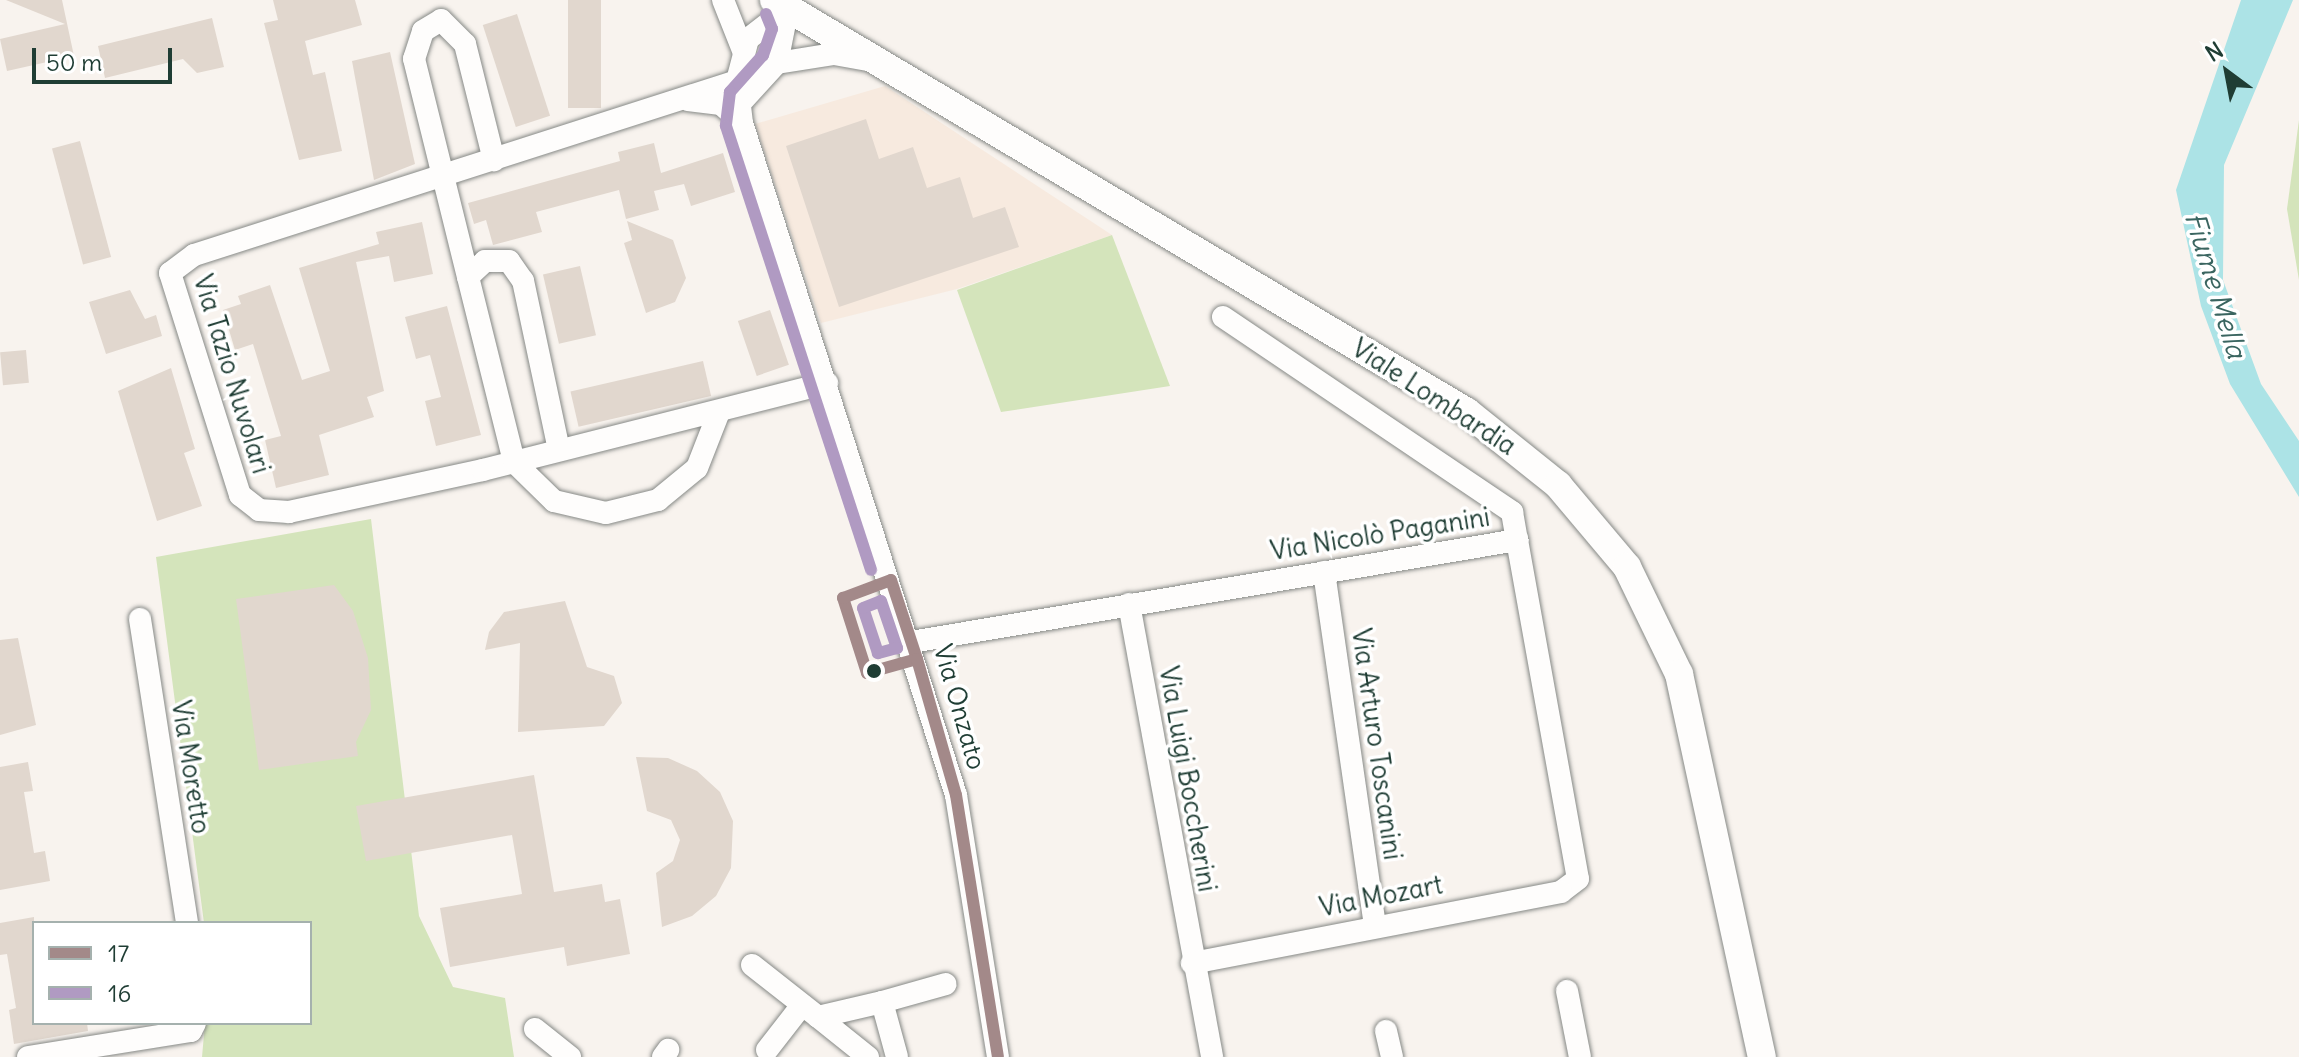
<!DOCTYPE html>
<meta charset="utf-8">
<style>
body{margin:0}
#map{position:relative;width:2299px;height:1057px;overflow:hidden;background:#f8f3ee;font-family:Delius,sans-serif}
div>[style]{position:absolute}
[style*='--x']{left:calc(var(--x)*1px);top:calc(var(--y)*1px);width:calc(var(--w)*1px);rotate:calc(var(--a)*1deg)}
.built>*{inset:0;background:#f7eadf}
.green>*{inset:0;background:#d4e4bb}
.water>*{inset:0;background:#ace3e6}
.building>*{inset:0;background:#e1d7ce;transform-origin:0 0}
.roads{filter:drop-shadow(0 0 2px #868986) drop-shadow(0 0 2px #868986)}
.minor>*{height:22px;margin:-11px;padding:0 11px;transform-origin:11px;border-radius:11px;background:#fefdfc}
.tertiary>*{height:28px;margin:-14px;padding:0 14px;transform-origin:14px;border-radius:14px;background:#fefdfc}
.bus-1>*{height:12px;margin:-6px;padding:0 6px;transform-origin:6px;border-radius:6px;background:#a38989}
.bus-2>*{height:12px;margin:-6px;padding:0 6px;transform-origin:6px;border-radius:6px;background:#b09ac2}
.dots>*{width:22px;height:22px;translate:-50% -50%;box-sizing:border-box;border:4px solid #fff;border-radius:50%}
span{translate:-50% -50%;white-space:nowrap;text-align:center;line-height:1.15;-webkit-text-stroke:7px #fff;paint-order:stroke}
.street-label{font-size:26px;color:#1f3d34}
.water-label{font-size:28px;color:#3a6560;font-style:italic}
.legend{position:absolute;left:32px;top:921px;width:280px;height:104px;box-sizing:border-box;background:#fff;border:2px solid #a5b1ae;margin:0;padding:10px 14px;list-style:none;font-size:24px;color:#1f3d34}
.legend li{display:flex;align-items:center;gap:16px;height:40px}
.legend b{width:40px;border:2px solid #a5b1ae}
.north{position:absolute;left:2187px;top:32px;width:80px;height:80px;-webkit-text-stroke:6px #fff;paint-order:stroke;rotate:328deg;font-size:22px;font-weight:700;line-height:32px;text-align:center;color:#1f3d34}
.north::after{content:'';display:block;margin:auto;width:28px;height:36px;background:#1f3d34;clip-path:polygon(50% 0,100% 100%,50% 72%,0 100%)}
.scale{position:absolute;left:32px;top:48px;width:140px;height:36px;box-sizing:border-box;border:4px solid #1f3d34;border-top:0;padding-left:10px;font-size:24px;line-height:28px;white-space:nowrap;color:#1f3d34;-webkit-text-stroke:6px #fff;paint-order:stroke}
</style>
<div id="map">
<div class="built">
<div style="clip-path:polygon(885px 86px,1112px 235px,957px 289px,821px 323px,755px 124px)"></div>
</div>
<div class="green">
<div style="clip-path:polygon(2299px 120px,2299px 280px,2287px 209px)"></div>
<div style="clip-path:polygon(1112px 235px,1170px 386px,1001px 412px,957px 290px)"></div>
<div style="clip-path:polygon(371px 519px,419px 916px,453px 987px,505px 998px,514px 1057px,202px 1057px,205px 1023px,310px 1023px,310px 923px,204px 923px,156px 557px)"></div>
</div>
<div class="water">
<div style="clip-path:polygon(2241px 0,2293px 0,2224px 165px,2223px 280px,2261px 384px,2299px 441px,2299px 497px,2230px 384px,2201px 306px,2176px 190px)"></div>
</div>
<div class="building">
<div style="clip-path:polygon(6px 0,62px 0,74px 56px,7px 71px,0 39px,65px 24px)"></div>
<div style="clip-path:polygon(273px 0,355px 0,362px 25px,305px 41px,313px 75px,325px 72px,342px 151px,299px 160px,264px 23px,278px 20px)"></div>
<div style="left:568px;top:0;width:33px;height:108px"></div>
<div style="left:517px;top:14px;width:107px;height:36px;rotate:72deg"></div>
<div style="clip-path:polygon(212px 18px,224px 67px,197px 73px,183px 59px,105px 78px,98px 46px)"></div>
<div style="clip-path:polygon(390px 52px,415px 164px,374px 180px,352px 61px)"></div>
<div style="clip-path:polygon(866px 119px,879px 159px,913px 147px,927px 188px,960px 177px,973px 218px,1005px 207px,1019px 247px,839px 307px,786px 146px)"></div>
<div style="left:80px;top:141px;width:120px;height:29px;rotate:75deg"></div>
<div style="clip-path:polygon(654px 143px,661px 173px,723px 153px,735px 192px,691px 206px,684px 184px,654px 191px,659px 210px,626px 219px,619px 190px,536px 212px,542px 232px,493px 245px,486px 220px,474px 224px,468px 203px,620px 161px,618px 152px)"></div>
<div style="clip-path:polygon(627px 221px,673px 240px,686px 278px,675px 302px,646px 313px,624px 243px,632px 240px)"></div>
<div style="clip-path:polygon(422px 222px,433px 274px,394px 282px,389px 256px,356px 262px,384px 391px,367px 397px,374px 417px,319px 435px,329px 475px,276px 488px,265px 440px,281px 436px,253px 344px,235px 350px,223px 310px,241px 304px,238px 296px,270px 285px,302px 380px,330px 371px,299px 268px,379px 244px,376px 232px)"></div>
<div style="left:580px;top:266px;width:71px;height:38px;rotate:77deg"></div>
<div style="clip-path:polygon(130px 290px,145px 319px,156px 315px,162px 336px,106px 354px,89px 302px)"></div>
<div style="clip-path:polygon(447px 306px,481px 435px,436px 446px,425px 401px,441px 397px,430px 355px,416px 359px,405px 317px)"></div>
<div style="left:770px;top:310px;width:58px;height:34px;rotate:71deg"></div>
<div style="left:26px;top:350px;width:33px;height:26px;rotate:85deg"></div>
<div style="left:703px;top:361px;width:36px;height:136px;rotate:77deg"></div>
<div style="clip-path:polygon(171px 368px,195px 449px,184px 453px,202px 506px,157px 521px,118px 391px)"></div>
<div style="clip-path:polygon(334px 585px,353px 611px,368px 658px,371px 710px,356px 742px,358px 756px,259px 770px,236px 599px)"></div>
<div style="clip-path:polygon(565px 601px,587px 667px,614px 676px,622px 703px,604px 726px,518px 732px,520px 643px,485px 650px,489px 632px,504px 612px)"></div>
<div style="clip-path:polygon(18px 638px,36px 725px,0 735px,0 640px)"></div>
<div style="clip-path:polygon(636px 757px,668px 758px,697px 771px,720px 792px,733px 821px,731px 868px,716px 896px,692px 916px,662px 927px,656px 873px,673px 861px,680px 840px,671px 820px,647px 811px)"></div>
<div style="clip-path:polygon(28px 762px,33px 791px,24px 792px,34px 853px,45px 851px,50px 881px,0 890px,0 767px)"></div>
<div style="clip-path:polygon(534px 775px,554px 892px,602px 884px,605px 902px,620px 899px,630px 954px,567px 966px,564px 947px,450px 967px,440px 908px,522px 894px,512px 835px,366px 861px,356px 806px)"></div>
<div style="clip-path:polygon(34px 917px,34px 1023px,87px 1023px,88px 1031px,14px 1044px,9px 1010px,16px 1008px,7px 954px,0 955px,0 923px)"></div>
</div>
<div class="roads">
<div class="minor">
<div style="--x:723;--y:0;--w:57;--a:68.4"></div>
<div style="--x:788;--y:8;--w:51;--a:142.2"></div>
<div style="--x:748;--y:39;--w:43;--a:104.7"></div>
<div style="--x:737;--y:81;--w:42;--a:83.2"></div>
<div style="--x:742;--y:123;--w:705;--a:72.34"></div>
<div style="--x:956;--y:795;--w:265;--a:80.9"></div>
<div style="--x:777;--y:63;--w:58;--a:-9"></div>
<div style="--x:834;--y:54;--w:34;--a:10"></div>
<div style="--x:737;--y:81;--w:570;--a:162.23"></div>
<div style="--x:194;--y:255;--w:30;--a:143"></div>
<div style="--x:170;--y:273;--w:233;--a:72.5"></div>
<div style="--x:240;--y:495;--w:24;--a:38"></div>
<div style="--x:259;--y:510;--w:30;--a:4"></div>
<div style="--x:289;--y:512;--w:198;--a:-12.2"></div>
<div style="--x:483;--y:470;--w:355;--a:-14.2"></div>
<div style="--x:744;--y:99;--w:49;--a:-47.5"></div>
<div style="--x:777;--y:63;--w:56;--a:-78.7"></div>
<div style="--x:688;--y:100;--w:33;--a:7"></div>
<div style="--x:721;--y:104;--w:28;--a:42"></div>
<div style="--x:468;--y:277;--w:225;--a:-103.9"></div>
<div style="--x:414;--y:59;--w:29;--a:-72"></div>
<div style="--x:423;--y:31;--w:21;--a:-31"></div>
<div style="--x:441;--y:20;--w:34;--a:45"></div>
<div style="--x:465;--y:44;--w:120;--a:76"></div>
<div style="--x:1223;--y:317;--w:349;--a:34"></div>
<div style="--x:1512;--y:512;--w:28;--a:80"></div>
<div style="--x:559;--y:450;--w:173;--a:-102"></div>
<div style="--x:523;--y:281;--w:24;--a:-125"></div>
<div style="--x:509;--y:261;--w:24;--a:180"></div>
<div style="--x:485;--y:261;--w:23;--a:137"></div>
<div style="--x:468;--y:277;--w:191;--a:76"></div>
<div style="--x:514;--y:462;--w:56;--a:44.3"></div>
<div style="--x:554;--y:501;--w:53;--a:13"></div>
<div style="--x:606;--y:513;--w:54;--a:-14"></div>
<div style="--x:658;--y:500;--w:50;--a:-39.4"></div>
<div style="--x:697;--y:468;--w:60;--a:-68.6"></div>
<div style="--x:1324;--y:572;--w:357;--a:81.8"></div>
<div style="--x:1129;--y:604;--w:461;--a:79.6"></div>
<div style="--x:140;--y:619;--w:308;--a:81.2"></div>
<div style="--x:911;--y:642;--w:615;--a:-9.55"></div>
<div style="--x:1517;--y:540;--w:344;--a:79.8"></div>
<div style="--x:1578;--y:879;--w:21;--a:143"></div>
<div style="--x:1561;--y:892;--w:376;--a:169.1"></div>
<div style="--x:752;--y:965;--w:84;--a:38.2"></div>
<div style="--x:1567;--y:991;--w:67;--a:78.9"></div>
<div style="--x:882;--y:1002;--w:66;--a:-15.7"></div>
<div style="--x:535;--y:1029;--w:45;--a:38.7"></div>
<div style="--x:1386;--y:1031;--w:27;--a:77"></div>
<div style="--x:767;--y:1050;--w:57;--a:-52.1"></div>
<div style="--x:28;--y:1057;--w:165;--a:-9.1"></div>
<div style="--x:191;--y:1031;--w:9;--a:-63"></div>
<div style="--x:663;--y:1057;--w:9;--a:-54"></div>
<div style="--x:868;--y:1057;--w:64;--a:-141.3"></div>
<div style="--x:818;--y:1017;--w:66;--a:-13.2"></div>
<div style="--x:882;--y:1002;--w:57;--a:74.7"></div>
</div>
<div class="tertiary">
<div style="--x:774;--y:0;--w:806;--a:30.73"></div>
<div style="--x:1467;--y:412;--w:117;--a:38.7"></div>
<div style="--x:1558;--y:485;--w:107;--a:49.9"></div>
<div style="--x:1627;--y:567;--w:119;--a:64.1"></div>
<div style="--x:1679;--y:674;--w:392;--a:77.8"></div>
</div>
</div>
<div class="bus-1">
<div style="--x:891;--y:580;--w:83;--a:71.8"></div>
<div style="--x:917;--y:659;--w:52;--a:164.4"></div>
<div style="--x:867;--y:673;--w:79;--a:-107.7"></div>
<div style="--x:843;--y:598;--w:51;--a:-20.6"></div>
<div style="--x:917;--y:659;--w:141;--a:74"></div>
<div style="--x:956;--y:795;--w:265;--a:80.9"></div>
</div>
<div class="bus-2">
<div style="--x:766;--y:14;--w:16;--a:68"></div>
<div style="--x:772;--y:29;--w:28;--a:109"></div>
<div style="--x:763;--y:55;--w:50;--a:131.7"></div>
<div style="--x:730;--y:92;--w:34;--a:97"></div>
<div style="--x:726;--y:126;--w:467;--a:71.9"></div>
<div style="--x:881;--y:601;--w:50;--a:71.2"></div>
<div style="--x:897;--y:648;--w:20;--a:165"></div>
<div style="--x:878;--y:653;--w:47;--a:-108.4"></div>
<div style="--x:863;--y:608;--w:19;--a:-21"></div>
</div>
<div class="dots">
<div style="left:874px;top:671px;background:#1f3d34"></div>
</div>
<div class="street-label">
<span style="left:232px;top:374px;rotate:73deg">Via Tazio Nuvolari</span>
<span style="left:1434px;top:397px;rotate:33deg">Viale Lombardia</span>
<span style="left:1380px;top:534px;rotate:-9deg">Via Nicolò Paganini</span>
<span style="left:960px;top:707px;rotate:74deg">Via Onzato</span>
<span style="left:1377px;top:744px;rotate:82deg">Via Arturo Toscanini</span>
<span style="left:191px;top:767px;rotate:81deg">Via Moretto</span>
<span style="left:1188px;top:779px;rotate:80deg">Via Luigi Boccherini</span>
<span style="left:1381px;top:896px;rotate:-11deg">Via Mozart</span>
</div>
<div class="water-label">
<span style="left:2216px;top:285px;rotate:73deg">Fiume Mella</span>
</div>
<ul class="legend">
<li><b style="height:10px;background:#a38989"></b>17</li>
<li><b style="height:10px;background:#b09ac2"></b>16</li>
</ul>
<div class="north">N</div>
<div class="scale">50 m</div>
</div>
